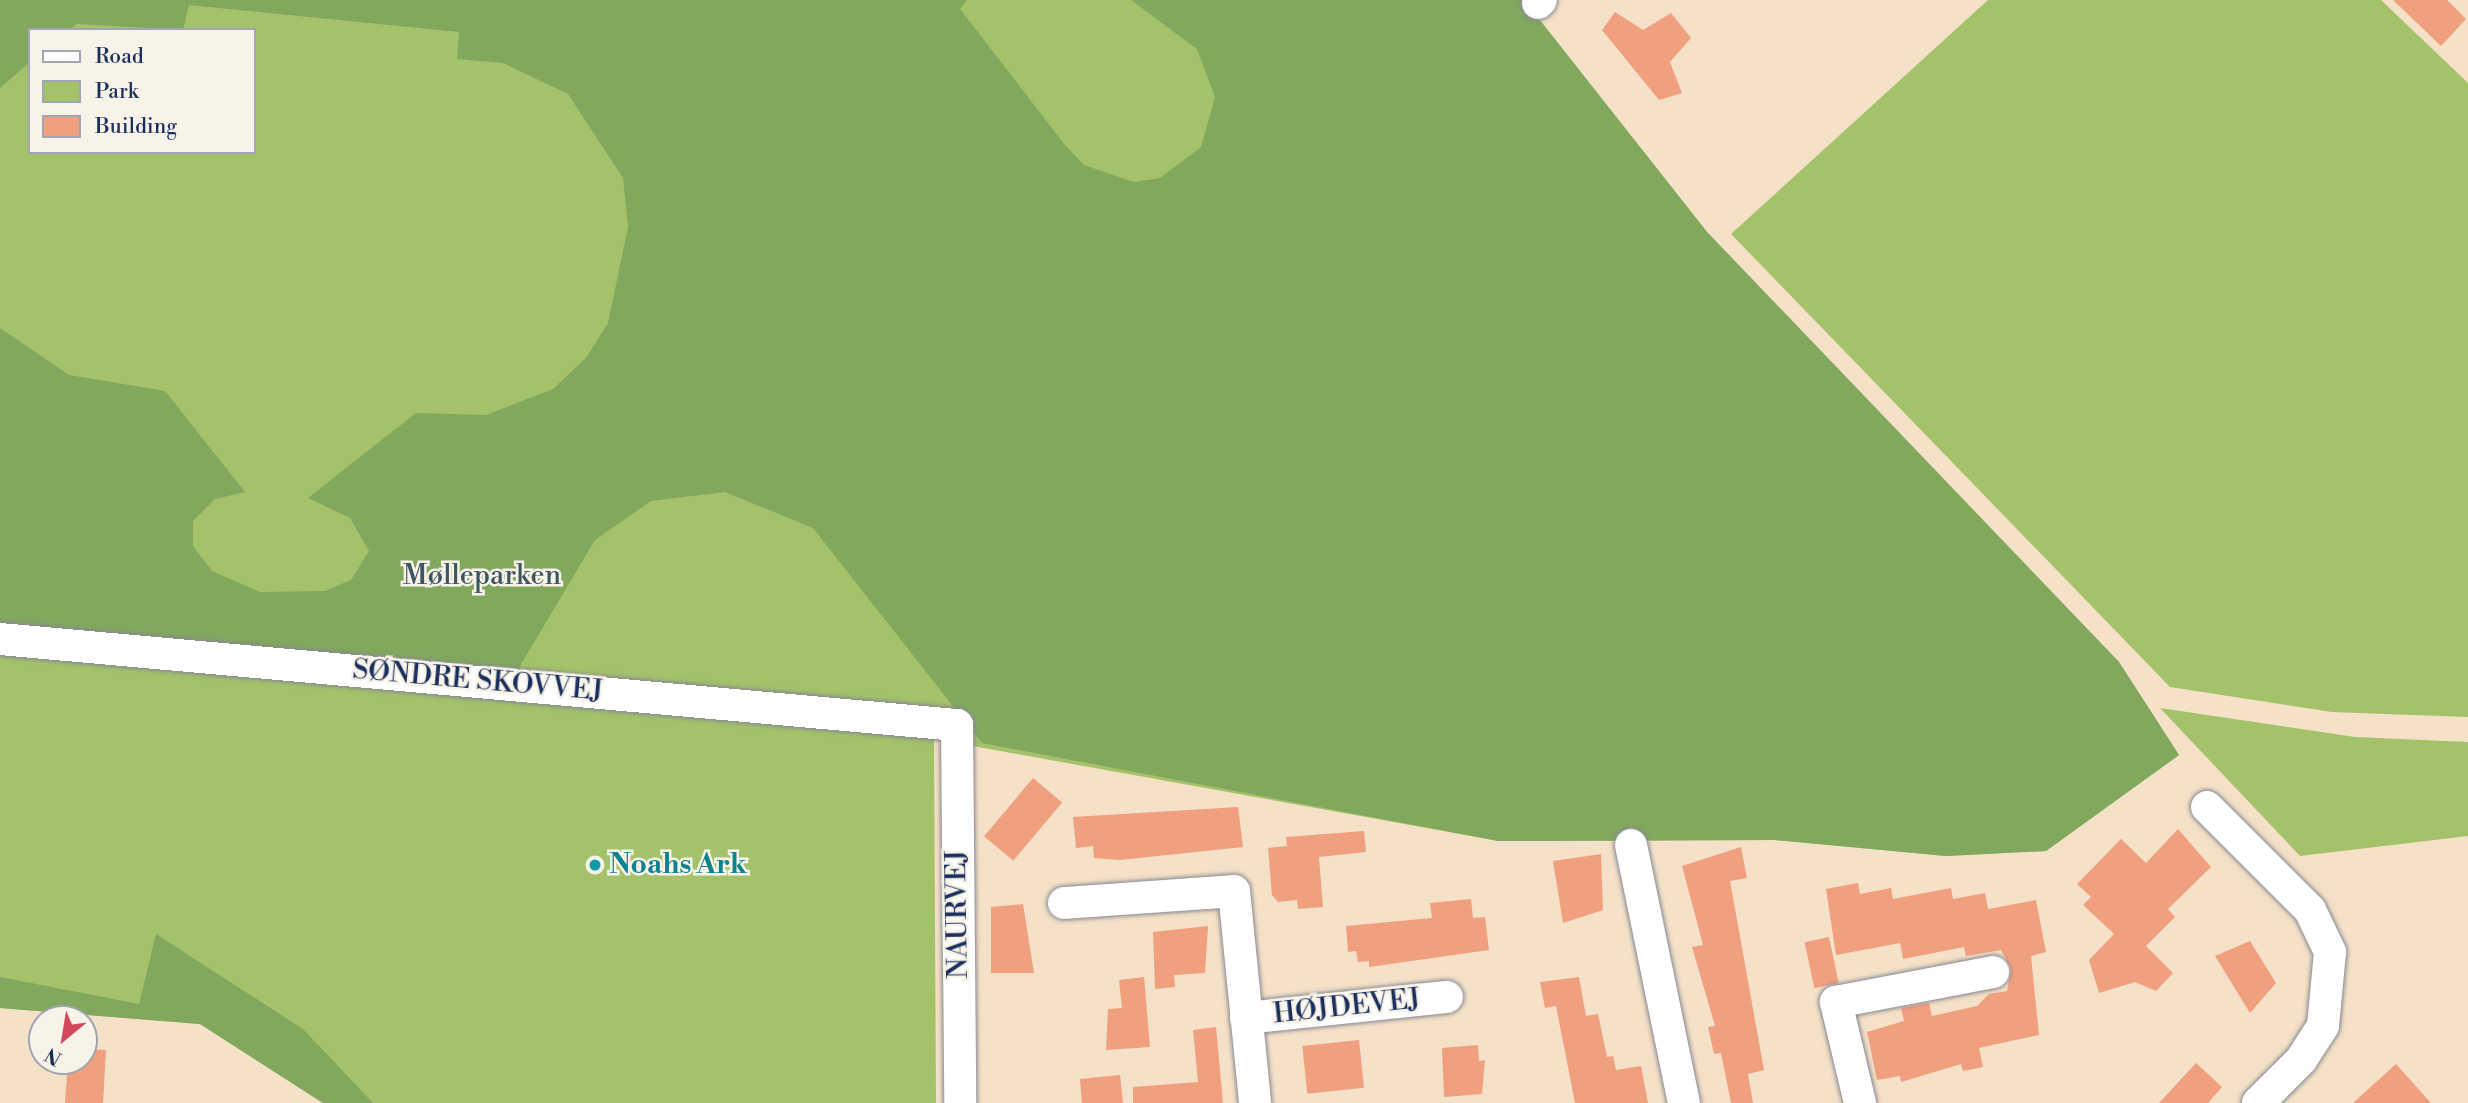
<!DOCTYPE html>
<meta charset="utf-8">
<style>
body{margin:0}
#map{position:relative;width:2468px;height:1103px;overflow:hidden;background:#f4e1c7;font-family:"Libre Bodoni",serif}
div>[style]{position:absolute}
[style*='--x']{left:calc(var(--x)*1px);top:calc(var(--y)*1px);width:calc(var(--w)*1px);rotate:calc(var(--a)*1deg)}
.green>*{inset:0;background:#a3c26a}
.forest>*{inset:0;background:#82a85e}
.building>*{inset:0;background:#f09f7f;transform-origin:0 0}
.roads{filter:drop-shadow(0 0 2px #888892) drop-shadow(0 0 2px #888892)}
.street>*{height:32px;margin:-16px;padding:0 16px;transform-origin:16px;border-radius:16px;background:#fff}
.dots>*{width:19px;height:19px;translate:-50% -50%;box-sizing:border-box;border:4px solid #f7f3e8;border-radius:50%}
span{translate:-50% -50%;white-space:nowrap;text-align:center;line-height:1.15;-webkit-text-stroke:5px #f7f3e8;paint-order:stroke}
.park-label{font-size:28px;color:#3d5461}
.street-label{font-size:28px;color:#1b2f5e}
.culture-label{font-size:28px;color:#0d838f;font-weight:700}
.left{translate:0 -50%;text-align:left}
.legend{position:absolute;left:28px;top:28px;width:228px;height:126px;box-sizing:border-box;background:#f7f3e8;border:2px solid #9fa5b1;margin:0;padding:9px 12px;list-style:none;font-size:21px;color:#1b2f5e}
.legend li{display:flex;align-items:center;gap:14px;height:35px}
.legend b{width:35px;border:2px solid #9fa5b1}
.north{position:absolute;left:28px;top:1005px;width:70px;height:70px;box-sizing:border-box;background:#f7f3e8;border:2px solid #9fa5b1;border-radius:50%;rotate:210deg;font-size:19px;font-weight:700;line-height:28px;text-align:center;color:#1b2f5e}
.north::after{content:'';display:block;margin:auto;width:24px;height:32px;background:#d1495b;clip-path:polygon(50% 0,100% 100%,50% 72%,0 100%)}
</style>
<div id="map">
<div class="green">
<div style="clip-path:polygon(evenodd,0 0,1524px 0,1707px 232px,2119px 662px,2179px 755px,2046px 851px,1946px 856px,1774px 840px,1499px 841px,934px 739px,936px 1103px,323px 1103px,200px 1024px,0 1008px,0 0,30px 30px,254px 30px,254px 152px,30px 152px,30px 30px)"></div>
<div style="clip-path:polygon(1988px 0,2381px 0,2468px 83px,2468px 717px,2332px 712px,2170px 687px,1731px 234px)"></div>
<div style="clip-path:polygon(2160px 708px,2355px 737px,2468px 742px,2468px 836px,2300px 856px)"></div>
</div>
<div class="forest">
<div style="clip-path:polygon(0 0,967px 0,960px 9px,1065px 145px,1084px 165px,1134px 182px,1160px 178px,1201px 147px,1215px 97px,1197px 49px,1131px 0,1524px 0,1707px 232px,2119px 662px,2179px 755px,2046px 851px,1946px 856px,1774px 840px,1498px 841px,982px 743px,813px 528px,725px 492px,651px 501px,595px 540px,517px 671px,0 630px,0 328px,69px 375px,165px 391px,245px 492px,215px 499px,193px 521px,193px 546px,212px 571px,260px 592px,325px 591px,351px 580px,369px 551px,350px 518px,308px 498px,416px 413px,486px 415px,553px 389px,586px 358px,608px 323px,628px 227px,623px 178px,568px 94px,503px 63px,457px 59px,459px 32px,189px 5px,183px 30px,77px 24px,69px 30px,30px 30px,30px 62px,0 88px)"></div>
<div style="clip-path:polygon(156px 934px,303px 1029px,373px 1103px,323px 1103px,200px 1024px,0 1008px,0 977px,139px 1004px)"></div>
</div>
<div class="building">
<div style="clip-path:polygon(2393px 0,2447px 0,2466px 19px,2441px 46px)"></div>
<div style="clip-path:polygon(1615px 12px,1643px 30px,1671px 13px,1691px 38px,1670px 62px,1682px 93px,1659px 100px,1602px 30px)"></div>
<div style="left:1033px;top:778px;width:38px;height:76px;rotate:40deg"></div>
<div style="clip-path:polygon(1238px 807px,1243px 847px,1120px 860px,1094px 858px,1093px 846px,1076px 848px,1073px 817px)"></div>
<div style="clip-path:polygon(2178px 829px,2211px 867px,2168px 909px,2175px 917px,2146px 946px,2173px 973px,2156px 991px,2135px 982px,2099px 993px,2089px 960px,2114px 934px,2083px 905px,2091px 897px,2077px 884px,2121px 839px,2146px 863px)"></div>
<div style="clip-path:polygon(1364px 831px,1366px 852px,1319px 857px,1323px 907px,1298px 909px,1297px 900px,1278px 902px,1272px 895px,1268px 848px,1287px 846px,1286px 837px)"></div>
<div style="clip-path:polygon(1741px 847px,1747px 878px,1730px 881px,1764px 1070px,1748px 1074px,1753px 1103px,1731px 1103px,1721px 1053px,1714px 1054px,1708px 1027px,1715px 1026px,1692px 947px,1703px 945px,1682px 866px)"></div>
<div style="clip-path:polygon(1601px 854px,1603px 910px,1563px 923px,1553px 861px)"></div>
<div style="clip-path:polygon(1858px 883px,1860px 894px,1891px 888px,1893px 899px,1951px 888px,1953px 899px,1985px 893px,1988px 909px,2036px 900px,2046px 952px,2031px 956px,2039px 1035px,1979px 1048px,1983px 1067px,1963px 1071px,1961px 1064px,1901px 1082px,1900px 1076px,1877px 1080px,1867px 1032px,1904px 1021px,1901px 1008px,1929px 1003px,1932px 1016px,1977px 1006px,1989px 994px,2007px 991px,2011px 969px,2001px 950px,1966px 956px,1964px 947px,1903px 959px,1900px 943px,1836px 955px,1826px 889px)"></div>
<div style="clip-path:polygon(1471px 899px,1473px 918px,1485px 917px,1489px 950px,1369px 967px,1369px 961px,1358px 962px,1356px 951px,1348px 952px,1346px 926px,1432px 918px,1430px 903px)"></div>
<div style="clip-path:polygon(1023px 904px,1034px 973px,991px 973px,991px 907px)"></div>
<div style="clip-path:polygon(1208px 926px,1205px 973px,1174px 975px,1175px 987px,1155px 989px,1153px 932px)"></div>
<div style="left:1829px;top:937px;width:47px;height:25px;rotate:78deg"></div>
<div style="clip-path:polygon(2250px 941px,2276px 983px,2250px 1013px,2215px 956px)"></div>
<div style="clip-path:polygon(1144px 977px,1150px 1047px,1106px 1050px,1108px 1009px,1122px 1008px,1119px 980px)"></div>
<div style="clip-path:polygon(1579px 977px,1586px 1016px,1598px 1014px,1607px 1057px,1613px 1056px,1616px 1070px,1641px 1066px,1648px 1103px,1575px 1103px,1556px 1006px,1545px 1008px,1540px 982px)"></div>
<div style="clip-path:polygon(1216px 1027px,1223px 1103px,1133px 1103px,1133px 1087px,1198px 1082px,1193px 1030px)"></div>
<div style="left:1359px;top:1040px;width:48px;height:57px;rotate:84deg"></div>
<div style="clip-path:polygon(1478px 1045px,1479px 1061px,1485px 1060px,1482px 1094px,1444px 1097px,1442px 1048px)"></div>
<div style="clip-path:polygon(84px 1049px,106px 1050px,103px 1103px,65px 1103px,68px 1061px,84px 1061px)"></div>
<div style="clip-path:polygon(2196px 1063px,2222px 1087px,2208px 1103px,2159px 1103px)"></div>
<div style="clip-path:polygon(2396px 1064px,2431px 1103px,2353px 1103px)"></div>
<div style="clip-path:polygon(1120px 1075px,1123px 1103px,1082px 1103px,1080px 1079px)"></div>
</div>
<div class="roads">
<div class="street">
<div style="--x:1538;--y:3;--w:4;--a:-45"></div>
<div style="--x:0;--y:639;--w:961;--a:5.14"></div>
<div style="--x:957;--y:725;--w:378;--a:89.5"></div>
<div style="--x:2207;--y:807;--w:146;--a:45"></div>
<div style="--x:2310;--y:910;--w:47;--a:64.5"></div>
<div style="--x:2330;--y:952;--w:74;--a:95.4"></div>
<div style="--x:2323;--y:1026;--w:40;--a:122.9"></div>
<div style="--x:2301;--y:1060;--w:61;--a:135"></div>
<div style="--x:1631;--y:845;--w:263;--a:78.4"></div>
<div style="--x:1064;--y:903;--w:170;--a:-4"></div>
<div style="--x:1234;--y:891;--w:213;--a:84.3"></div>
<div style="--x:1246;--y:1018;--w:202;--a:-6"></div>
<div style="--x:1860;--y:1103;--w:104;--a:-103.4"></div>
<div style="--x:1836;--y:1002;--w:160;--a:-10.8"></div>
</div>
</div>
<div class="dots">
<div style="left:595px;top:865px;background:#0f9aa8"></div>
</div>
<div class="park-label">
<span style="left:482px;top:576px">Mølleparken</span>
</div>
<div class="street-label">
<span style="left:478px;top:681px;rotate:5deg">SØNDRE SKOVVEJ</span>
<span style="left:958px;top:914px;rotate:-91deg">NAURVEJ</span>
<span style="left:1347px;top:1007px;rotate:-6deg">HØJDEVEJ</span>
</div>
<div class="culture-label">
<span class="left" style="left:609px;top:865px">Noahs Ark</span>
</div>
<ul class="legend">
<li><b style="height:9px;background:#fff"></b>Road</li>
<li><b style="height:19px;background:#a3c26a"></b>Park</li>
<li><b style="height:19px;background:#f09f7f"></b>Building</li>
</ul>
<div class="north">N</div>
</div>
